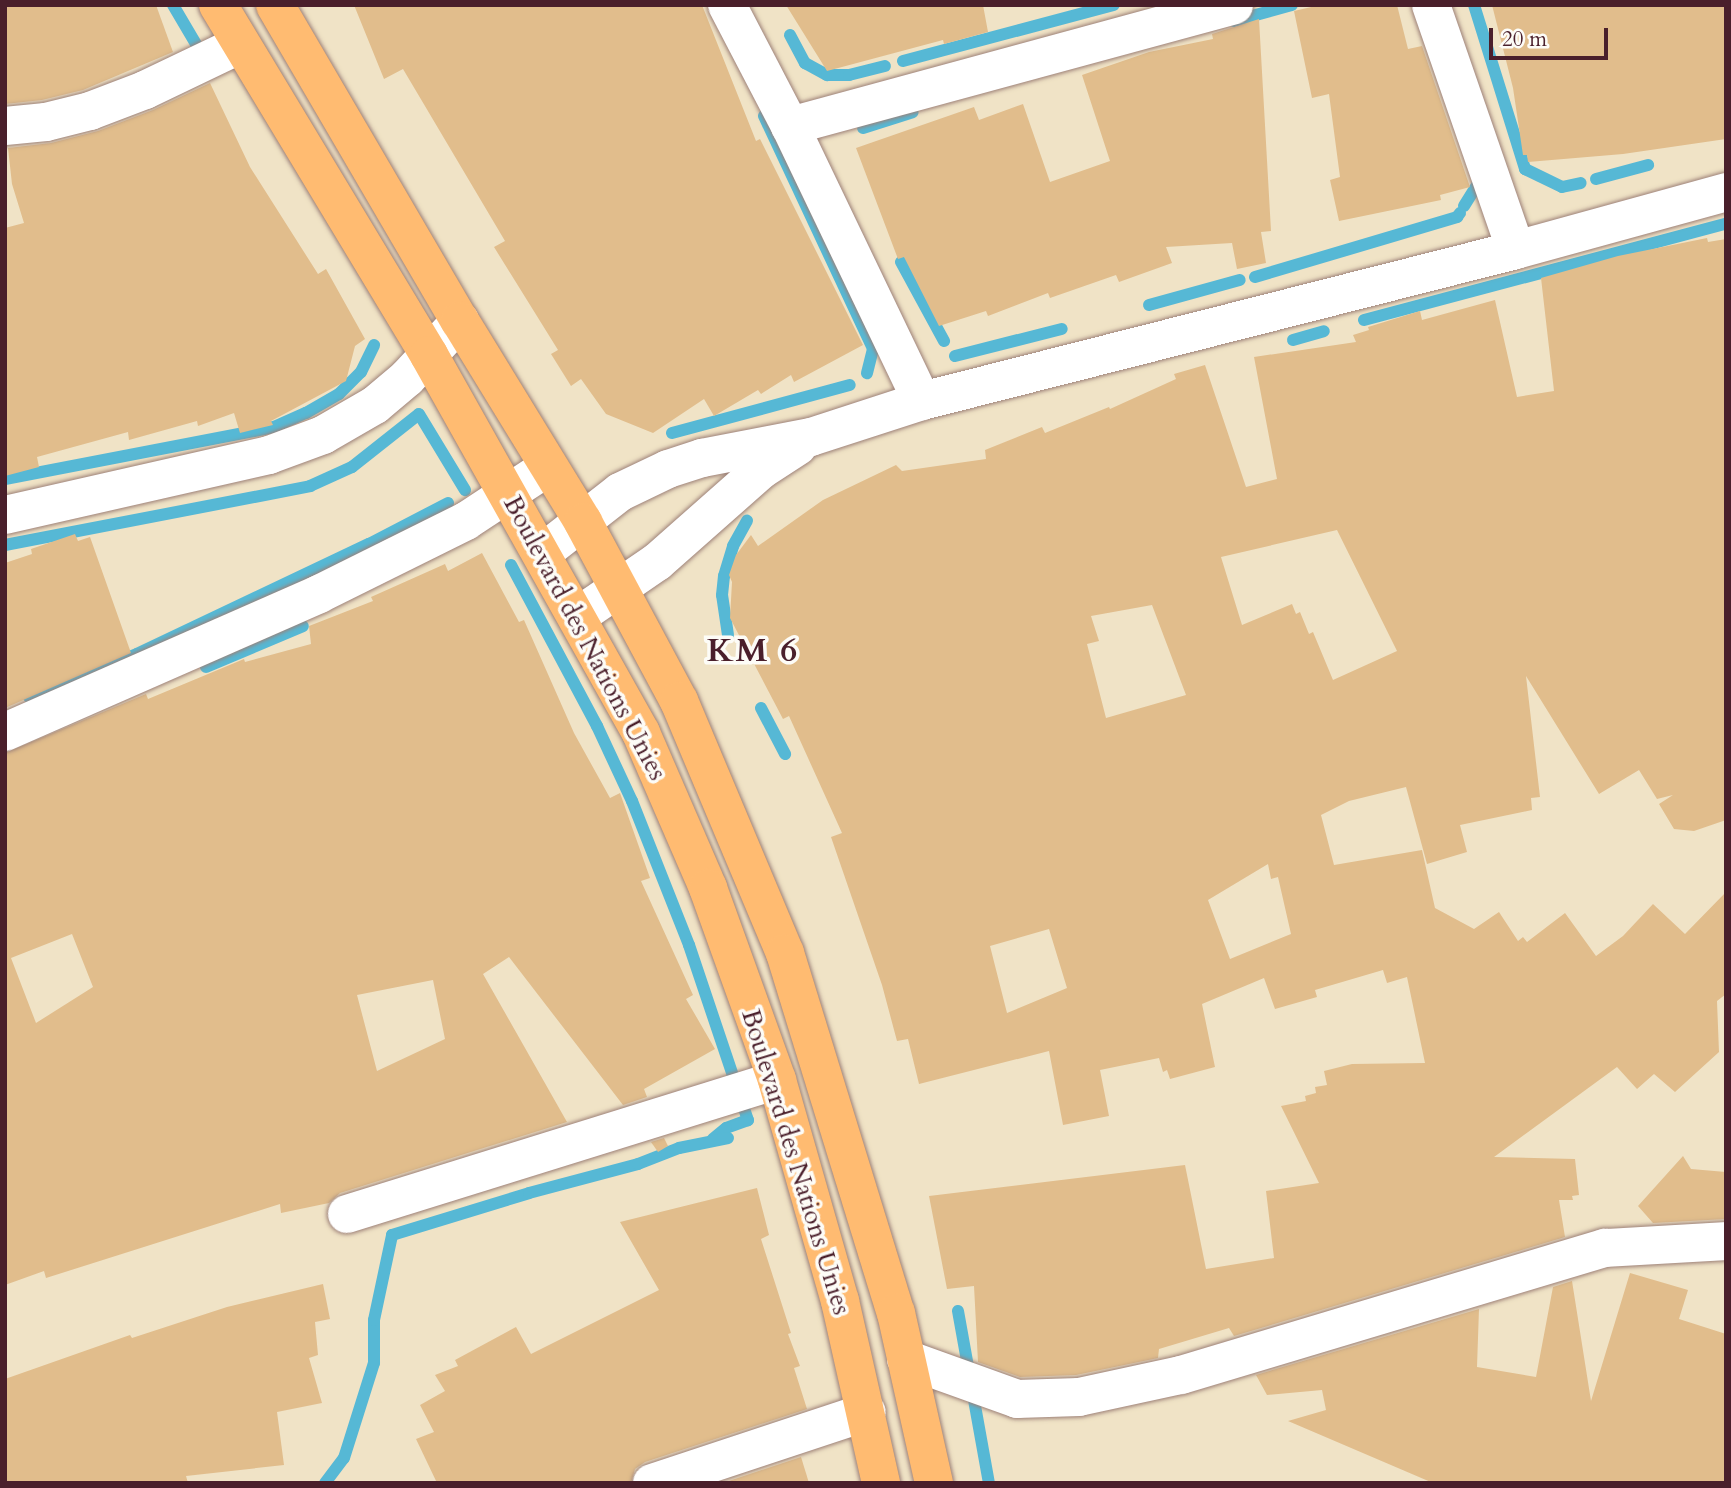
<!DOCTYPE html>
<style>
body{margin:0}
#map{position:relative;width:1731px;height:1488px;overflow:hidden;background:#f0e3c6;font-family:Cardo,serif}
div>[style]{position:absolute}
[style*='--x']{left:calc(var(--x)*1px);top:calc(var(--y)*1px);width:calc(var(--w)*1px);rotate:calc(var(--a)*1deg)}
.stream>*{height:12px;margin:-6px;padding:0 6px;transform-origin:6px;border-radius:6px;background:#56b8d5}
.building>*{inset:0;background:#e1bd8c}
.roads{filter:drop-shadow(0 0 2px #9d8178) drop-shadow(0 0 2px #9d8178)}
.minor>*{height:38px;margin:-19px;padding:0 19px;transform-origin:19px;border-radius:19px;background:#fff}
.major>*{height:38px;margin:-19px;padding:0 19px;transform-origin:19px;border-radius:19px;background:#ffbb71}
span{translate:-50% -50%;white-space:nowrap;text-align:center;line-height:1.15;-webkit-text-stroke:7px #fdfcf7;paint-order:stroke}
.street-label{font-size:26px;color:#4a1f2b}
.district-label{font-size:33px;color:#4a1f2b;font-weight:700;letter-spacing:2px}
.frame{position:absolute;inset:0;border:7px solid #4a1f2b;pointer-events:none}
.scale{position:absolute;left:1489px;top:28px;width:119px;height:32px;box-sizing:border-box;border:4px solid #4a1f2b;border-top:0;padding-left:9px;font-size:21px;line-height:24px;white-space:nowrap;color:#4a1f2b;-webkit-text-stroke:5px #fdfcf7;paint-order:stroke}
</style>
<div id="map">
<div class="stream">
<div style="--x:173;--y:5;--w:45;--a:59.5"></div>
<div style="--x:1474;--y:5;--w:172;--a:72.7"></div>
<div style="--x:1525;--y:169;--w:41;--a:25.9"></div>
<div style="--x:1562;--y:187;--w:19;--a:-12"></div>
<div style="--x:1234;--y:21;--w:60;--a:-15.4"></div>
<div style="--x:790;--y:35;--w:32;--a:62"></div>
<div style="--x:805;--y:63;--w:25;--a:29"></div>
<div style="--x:827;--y:75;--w:22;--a:0"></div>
<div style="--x:849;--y:75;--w:37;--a:-14"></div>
<div style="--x:903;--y:61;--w:218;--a:-14.9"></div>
<div style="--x:764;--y:116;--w:257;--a:64.9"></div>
<div style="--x:873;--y:349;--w:25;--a:104"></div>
<div style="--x:863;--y:128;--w:52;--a:-17.7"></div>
<div style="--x:1596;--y:179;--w:54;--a:-15.1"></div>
<div style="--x:1464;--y:206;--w:28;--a:-58"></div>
<div style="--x:1479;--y:182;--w:4;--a:-104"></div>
<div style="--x:901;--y:262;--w:90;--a:61.4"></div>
<div style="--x:1255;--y:277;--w:211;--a:-16.5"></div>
<div style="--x:1457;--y:217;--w:5;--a:-53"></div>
<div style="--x:1149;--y:305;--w:94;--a:-15.4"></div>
<div style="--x:1364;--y:320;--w:375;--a:-14.9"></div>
<div style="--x:1293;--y:340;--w:32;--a:-16"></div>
<div style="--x:955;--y:356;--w:110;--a:-14.2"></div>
<div style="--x:672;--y:433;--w:184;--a:-15.1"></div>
<div style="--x:5;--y:479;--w:274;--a:-10.9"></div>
<div style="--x:274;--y:427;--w:35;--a:-24"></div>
<div style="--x:306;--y:413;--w:38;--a:-30"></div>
<div style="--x:339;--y:394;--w:31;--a:-45"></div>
<div style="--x:361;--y:372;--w:30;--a:-64"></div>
<div style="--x:5;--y:545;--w:311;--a:-10.9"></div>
<div style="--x:310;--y:486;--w:46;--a:-24.3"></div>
<div style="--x:352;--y:467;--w:85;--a:-38.3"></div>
<div style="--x:419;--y:414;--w:89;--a:58.8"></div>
<div style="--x:511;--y:565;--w:183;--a:61.9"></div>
<div style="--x:597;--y:726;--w:83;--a:65"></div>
<div style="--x:632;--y:801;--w:155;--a:68.4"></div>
<div style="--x:689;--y:945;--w:185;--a:71.4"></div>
<div style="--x:748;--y:1120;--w:23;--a:160"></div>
<div style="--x:726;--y:1128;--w:17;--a:140"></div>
<div style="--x:728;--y:635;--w:40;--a:-98.5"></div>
<div style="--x:722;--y:595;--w:19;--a:-84"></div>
<div style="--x:724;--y:576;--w:31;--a:-73"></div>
<div style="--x:733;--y:546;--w:29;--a:-61"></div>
<div style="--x:206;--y:667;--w:105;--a:-22.9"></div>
<div style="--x:29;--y:697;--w:116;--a:-21.7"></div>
<div style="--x:137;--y:654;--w:257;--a:-25.4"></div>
<div style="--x:369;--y:544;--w:89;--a:-27.4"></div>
<div style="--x:761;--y:708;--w:52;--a:62.4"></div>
<div style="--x:958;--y:1311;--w:175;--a:79.8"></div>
<div style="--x:325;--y:1483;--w:31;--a:-53"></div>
<div style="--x:344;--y:1458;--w:100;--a:-72.5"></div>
<div style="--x:374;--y:1363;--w:43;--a:-90"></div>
<div style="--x:374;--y:1320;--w:87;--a:-78"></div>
<div style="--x:392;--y:1235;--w:143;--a:-17"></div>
<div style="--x:529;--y:1193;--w:113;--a:-14.9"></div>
<div style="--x:638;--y:1164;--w:44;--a:-21.3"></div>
<div style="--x:679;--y:1148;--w:50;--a:-11.5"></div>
</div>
<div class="building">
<div style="clip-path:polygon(5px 5px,156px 5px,173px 52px,83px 90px,42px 100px,5px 104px)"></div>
<div style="clip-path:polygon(354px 5px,702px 5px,756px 141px,760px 139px,863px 345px,794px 382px,791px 375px,761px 394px,758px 390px,714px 416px,704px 399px,653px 433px,606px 414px,581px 379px,571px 386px,551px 354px,558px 350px,494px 247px,505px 241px,403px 69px,384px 79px)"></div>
<div style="clip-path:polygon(786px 5px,983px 5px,988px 32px,944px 44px,943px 40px,827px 71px)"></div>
<div style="clip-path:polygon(1320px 5px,1397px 5px,1408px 49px,1422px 46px,1470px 187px,1440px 195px,1441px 200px,1339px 221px,1330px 180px,1340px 177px,1329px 94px,1312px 98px,1294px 11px)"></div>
<div style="clip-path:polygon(1492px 5px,1726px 5px,1726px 139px,1623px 154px,1528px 162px,1527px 155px,1523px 155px,1513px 88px)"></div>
<div style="clip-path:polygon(1259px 19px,1271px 231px,1261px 232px,1266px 263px,1237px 269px,1232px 243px,1166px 247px,1172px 263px,1119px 282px,1116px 275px,1050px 298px,1048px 293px,988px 316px,986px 311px,939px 326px,904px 257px,898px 259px,856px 148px,974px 107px,979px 120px,1023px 104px,1050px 182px,1110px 161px,1082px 75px,1149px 52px,1213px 39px,1212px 34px)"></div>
<div style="clip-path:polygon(210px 83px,250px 167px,318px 274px,326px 269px,365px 339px,355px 346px,346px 381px,271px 421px,273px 425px,240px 433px,234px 413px,198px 426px,197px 421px,129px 440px,128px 432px,37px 457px,39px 467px,5px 476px,5px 228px,24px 223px,12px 184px,8px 148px,51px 143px,98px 131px,153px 110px)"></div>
<div style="clip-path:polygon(evenodd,1707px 238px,1708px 242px,1726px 239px,1726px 820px,1694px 831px,1674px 829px,1659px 804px,1673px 795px,1657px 799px,1639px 770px,1599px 794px,1526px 676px,1540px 797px,1531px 798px,1532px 810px,1460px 825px,1467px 852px,1427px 864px,1406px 787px,1349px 801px,1321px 815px,1334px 865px,1422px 850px,1435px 908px,1474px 929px,1499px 912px,1518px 941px,1523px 937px,1527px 942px,1565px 913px,1596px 956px,1623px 936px,1653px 904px,1685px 934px,1726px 892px,1726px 994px,1717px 1001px,1719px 1052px,1675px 1092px,1654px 1074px,1637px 1089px,1617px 1067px,1494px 1157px,1575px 1159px,1579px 1195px,1572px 1196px,1573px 1200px,1559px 1200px,1565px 1237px,1234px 1336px,1229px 1328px,1159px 1349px,1158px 1358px,1076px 1375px,1020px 1377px,978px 1362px,974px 1286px,947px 1289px,929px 1196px,1185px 1165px,1206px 1269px,1274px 1258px,1266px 1191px,1319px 1183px,1281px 1106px,1306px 1101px,1305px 1096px,1316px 1093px,1315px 1087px,1327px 1085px,1324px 1071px,1352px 1064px,1425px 1063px,1407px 977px,1387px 983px,1383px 970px,1315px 990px,1317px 997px,1275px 1009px,1264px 978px,1202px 1004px,1215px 1067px,1170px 1079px,1167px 1070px,1163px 1072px,1159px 1058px,1100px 1070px,1109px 1116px,1063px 1125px,1049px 1051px,919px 1084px,908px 1039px,897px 1041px,882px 985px,831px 837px,842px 833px,789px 716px,783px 719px,730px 618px,732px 582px,729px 575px,736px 555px,751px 535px,758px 546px,823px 500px,896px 465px,902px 471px,986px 459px,985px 450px,1042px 427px,1045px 433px,1109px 407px,1110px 409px,1176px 379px,1174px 374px,1205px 365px,1246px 487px,1277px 479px,1254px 357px,1356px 342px,1353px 335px,1369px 330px,1368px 327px,1420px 311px,1422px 320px,1495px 300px,1517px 397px,1554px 391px,1541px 278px,1618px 256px,1707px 238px,1337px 530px,1397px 651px,1333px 680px,1313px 632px,1309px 634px,1300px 612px,1296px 614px,1292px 604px,1242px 625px,1221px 557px,1337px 530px,1707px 238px,1152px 605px,1186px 695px,1106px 718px,1087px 644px,1099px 641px,1091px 616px,1152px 605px,1707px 238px,1268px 864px,1271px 879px,1278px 877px,1291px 934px,1230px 959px,1208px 900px,1268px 864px,1707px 238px,1049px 929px,1067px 988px,1007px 1013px,990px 946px,1049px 929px)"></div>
<div style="clip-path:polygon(75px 534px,78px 541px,90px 537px,131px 653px,5px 708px,5px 563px,32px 554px,31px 549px)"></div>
<div style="clip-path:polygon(evenodd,482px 553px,519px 622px,524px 620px,574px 733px,610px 798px,620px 793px,650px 878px,641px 881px,693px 995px,686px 999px,715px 1049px,644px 1089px,647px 1097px,623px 1105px,509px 957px,483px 974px,567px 1122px,340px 1193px,329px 1203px,281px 1213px,280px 1204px,46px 1278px,44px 1271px,5px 1285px,5px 753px,146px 694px,148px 699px,244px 659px,245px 662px,311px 644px,309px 626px,373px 601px,371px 597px,445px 564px,448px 571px,482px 553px,72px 934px,93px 987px,36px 1023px,11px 958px,72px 934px,482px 553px,433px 980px,445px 1039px,377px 1071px,357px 995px,433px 980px)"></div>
<div style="clip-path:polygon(664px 1138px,668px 1146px,658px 1152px,651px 1142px)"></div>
<div style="clip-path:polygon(1683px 1156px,1691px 1169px,1726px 1172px,1726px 1219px,1653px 1223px,1638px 1206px)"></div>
<div style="clip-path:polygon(757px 1188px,769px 1235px,761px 1239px,791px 1333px,788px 1334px,800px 1366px,794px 1368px,807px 1409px,645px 1462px,635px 1469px,631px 1483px,437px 1483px,416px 1439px,434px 1432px,420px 1405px,445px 1391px,435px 1375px,458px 1366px,455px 1360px,516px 1327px,531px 1354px,659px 1290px,620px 1222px)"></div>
<div style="clip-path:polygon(1630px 1273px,1688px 1290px,1679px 1319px,1726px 1334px,1726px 1483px,1433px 1483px,1288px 1421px,1326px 1410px,1322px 1390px,1267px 1395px,1256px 1375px,1479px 1309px,1477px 1367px,1536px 1377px,1553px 1287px,1572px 1281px,1591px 1401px)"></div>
<div style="clip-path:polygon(323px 1284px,330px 1319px,315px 1322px,318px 1355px,309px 1358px,322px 1403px,277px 1412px,284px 1465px,186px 1476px,188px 1483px,5px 1483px,5px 1379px,130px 1335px,132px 1338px,227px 1307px)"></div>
<div style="clip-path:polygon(801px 1457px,809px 1483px,723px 1483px)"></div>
</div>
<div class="roads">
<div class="minor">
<div style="--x:727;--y:5;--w:136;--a:62.5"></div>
<div style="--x:790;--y:126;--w:305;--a:64.4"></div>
<div style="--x:1431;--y:5;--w:259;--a:70.9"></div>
<div style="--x:5;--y:126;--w:41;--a:-5.6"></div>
<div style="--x:46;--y:122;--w:45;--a:-14"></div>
<div style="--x:90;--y:111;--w:59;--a:-20.9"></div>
<div style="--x:145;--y:90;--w:104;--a:-25.6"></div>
<div style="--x:790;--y:126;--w:460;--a:-15.2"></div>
<div style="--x:5;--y:515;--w:271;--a:-12.8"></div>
<div style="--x:269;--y:455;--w:58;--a:-20.3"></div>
<div style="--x:323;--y:435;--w:60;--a:-30"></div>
<div style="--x:375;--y:405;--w:42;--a:-40.2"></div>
<div style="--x:407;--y:378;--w:78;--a:-47.1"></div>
<div style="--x:542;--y:553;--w:99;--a:-38"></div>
<div style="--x:620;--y:492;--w:53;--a:-25.6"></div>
<div style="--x:668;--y:469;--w:36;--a:-18"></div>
<div style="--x:702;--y:458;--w:111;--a:-10.9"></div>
<div style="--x:811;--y:437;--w:117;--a:-18"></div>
<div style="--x:922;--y:401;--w:613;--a:-14.26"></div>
<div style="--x:1516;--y:250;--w:218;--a:-15.4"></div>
<div style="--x:578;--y:616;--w:96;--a:-34.4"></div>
<div style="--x:657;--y:562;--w:139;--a:-41.5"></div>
<div style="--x:761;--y:470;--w:44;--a:-33"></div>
<div style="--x:5;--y:732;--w:343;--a:-23.7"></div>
<div style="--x:319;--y:594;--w:164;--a:-26.4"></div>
<div style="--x:466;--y:521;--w:98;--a:-33.4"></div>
<div style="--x:347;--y:1214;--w:450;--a:-17.3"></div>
<div style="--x:906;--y:1359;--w:118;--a:19.8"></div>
<div style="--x:1017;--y:1399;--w:62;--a:-1.8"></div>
<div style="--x:1079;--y:1397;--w:104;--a:-12.2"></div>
<div style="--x:1181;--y:1375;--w:443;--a:-16.7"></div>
<div style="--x:1605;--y:1248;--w:121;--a:-3.3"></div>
<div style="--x:652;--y:1483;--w:226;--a:-18.3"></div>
</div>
<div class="major">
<div style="--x:218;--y:5;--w:409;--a:58.9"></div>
<div style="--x:429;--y:355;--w:433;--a:60.7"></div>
<div style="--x:641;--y:733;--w:169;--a:66.6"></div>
<div style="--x:708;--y:888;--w:204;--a:70.2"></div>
<div style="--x:777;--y:1080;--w:230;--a:74.1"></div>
<div style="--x:840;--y:1301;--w:187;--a:77.3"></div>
<div style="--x:275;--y:5;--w:366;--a:59.7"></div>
<div style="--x:460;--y:321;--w:236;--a:58.5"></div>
<div style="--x:583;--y:522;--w:203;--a:61.8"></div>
<div style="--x:679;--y:701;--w:273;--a:67.2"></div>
<div style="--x:785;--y:953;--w:377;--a:72.9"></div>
<div style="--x:896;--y:1313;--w:174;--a:77.4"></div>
</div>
</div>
<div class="street-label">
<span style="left:585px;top:638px;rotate:62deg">Boulevard des Nations Unies</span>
<span style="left:796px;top:1162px;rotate:73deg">Boulevard des Nations Unies</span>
</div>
<div class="district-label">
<span style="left:753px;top:651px">KM 6</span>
</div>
<div class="frame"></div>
<div class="scale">20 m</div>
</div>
